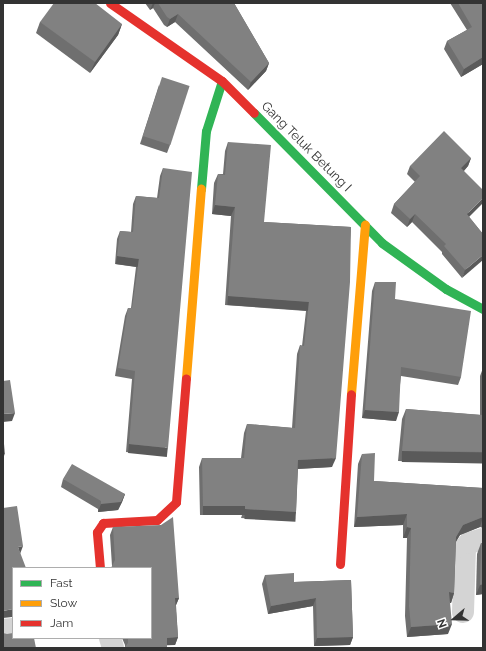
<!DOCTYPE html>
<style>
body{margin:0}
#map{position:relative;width:486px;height:651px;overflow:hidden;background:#fff;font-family:Raleway,sans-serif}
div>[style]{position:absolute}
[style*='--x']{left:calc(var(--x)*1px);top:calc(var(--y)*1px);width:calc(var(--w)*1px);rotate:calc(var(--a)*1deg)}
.street>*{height:22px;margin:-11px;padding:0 11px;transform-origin:11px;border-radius:11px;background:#d4d4d4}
.fast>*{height:9px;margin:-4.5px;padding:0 4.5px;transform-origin:4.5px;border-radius:4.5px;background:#30b455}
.slow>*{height:9px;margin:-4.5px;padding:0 4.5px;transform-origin:4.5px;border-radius:4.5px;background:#ff9f0a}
.jam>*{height:9px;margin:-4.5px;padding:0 4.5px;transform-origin:4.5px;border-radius:4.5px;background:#e5322d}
.wall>*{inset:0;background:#6f6f6f}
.shaded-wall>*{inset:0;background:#5a5a5a;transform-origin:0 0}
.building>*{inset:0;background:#818181;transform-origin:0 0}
span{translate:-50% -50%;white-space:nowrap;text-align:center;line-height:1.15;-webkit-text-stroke:4px #fff;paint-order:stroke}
.street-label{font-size:13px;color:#333}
.frame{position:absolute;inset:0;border:4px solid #333;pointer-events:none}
.legend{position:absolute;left:12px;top:567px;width:140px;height:72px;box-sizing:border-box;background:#fff;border:1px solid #adadad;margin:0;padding:5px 7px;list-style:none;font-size:12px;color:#333}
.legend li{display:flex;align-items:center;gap:8px;height:20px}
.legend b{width:20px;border:1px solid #adadad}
.north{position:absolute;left:434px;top:599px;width:40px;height:40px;-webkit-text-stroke:3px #fff;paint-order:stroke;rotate:250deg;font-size:11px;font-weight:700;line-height:16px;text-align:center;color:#333}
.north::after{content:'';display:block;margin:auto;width:14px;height:18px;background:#333;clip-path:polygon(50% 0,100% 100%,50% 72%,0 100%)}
</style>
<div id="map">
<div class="street">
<div style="--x:463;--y:612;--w:64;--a:-88.2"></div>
<div style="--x:465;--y:548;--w:6;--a:-51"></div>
<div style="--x:469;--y:543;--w:15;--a:-16"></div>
<div style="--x:3;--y:630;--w:10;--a:-6"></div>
<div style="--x:110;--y:638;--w:10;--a:73"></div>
</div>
<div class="fast">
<div style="--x:254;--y:113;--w:182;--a:45.4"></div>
<div style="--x:382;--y:243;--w:79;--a:35.7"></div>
<div style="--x:446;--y:289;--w:42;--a:28.4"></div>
<div style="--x:201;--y:189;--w:58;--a:-85.1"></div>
<div style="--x:206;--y:131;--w:52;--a:-72.3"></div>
</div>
<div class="slow">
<div style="--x:186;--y:378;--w:190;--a:-85.5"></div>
<div style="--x:351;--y:394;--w:170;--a:-85.3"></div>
</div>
<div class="jam">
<div style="--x:110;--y:3;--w:136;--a:34.9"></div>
<div style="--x:222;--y:81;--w:45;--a:45"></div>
<div style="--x:340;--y:564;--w:170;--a:-86.3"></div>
<div style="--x:100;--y:568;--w:36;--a:-95"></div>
<div style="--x:97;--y:532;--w:11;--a:-56"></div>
<div style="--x:103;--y:523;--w:54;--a:-3.2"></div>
<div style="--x:157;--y:520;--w:26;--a:-43"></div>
<div style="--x:176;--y:502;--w:124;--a:-85.4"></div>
</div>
<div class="wall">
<div style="clip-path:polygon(145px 3px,234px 3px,269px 63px,266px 71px,248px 90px,175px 22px,167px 27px,164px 25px,153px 8px,150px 10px)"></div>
<div style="clip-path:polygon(450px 3px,483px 3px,483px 64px,461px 77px,444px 49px,447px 41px,467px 30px)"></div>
<div style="clip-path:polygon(40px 22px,122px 24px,118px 35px,90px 73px,36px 33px)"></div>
<div style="clip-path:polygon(159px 85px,170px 145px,167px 153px,140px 144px)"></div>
<div style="clip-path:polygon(228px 142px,264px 222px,351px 227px,332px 467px,298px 469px,296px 512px,292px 521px,241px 518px,242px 515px,200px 515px,199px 467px,202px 458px,241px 458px,244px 433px,247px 424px,292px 428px,297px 354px,300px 345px,302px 346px,306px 311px,225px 305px,231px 216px,212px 214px,214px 183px,218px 174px,223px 174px,225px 151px)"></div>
<div style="clip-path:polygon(471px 158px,468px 166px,464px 171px,469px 217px,483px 234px,462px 278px,442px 254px,442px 252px,412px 222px,407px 227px,391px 213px,394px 204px,415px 182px,407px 174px,410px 166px)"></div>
<div style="clip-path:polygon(163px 168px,165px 456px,126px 452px,132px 379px,115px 376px,125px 316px,128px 308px,131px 308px,136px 267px,115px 264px,117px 239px,120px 231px,131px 232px,133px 204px,136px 196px,157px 198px,160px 176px)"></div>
<div style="clip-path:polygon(375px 282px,395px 299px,461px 377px,458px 385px,401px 376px,396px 421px,362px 418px,372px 291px)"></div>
<div style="clip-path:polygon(483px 368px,483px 463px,398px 461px,402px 419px,406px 409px,480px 415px,480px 376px)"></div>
<div style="clip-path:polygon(362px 454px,374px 481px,483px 488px,483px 528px,480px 527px,460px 535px,456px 541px,454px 593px,451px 603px,450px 603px,448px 634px,407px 637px,405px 616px,407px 538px,403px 538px,403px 525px,354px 527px,358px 464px)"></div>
<div style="clip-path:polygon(63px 479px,125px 494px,122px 502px,118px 510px,98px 512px,98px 509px,61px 487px)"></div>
<div style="clip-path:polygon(113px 527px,179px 598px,176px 605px,178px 637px,175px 645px,125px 647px,125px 645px,122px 638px,151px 638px,112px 566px,110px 535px)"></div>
<div style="clip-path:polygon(481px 543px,483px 543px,483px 594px,476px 595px,477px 554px)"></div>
<div style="clip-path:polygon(265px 575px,294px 582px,351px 580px,353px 637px,350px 645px,314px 646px,313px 606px,268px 614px,262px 584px)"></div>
</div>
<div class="shaded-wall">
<div style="clip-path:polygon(153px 3px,155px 3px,153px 8px,150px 10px)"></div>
<div style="clip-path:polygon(178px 14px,175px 22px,167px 27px,170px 19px)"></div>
<div style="clip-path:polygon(122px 24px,118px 35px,90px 73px,95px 62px)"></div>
<div style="clip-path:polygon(483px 57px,483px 64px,461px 77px,464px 69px)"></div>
<div style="clip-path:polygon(269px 63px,266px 71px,248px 90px,251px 82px)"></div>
<div style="clip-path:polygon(471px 158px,468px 166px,458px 177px,461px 168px)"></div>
<div style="clip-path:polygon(483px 198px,483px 203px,464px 222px,467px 214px)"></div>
<div style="clip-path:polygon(215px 205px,235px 207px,231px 216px,212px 214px)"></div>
<div style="clip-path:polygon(415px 214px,412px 222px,407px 227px,410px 219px)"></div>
<div style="clip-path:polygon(483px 255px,483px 260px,462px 278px,465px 270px)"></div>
<div style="left:117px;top:256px;width:22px;height:8px;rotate:8deg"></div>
<div style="left:228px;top:296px;width:81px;height:9px;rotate:4deg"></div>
<div style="clip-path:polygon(365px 410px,399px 412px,396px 421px,362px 418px)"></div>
<div style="clip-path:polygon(15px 413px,12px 421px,3px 422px,3px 414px)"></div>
<div style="left:129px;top:444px;width:39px;height:9px;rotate:6deg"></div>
<div style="left:402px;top:451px;width:81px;height:11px;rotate:1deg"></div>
<div style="clip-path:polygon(3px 453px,5px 453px,3px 459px)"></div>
<div style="clip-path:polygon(336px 458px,332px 467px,295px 469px,298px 460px)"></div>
<div style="clip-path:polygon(125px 494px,122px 502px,118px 510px,98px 512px,101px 504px)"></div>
<div style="left:203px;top:506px;width:42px;height:9px"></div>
<div style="left:245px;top:509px;width:51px;height:10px;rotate:3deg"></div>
<div style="clip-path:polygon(407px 514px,403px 525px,354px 527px,357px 517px)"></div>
<div style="clip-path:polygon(483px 517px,480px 527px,460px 535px,453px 547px,456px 537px,463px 525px)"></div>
<div style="clip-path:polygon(407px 527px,411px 528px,407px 538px,403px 538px)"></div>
<div style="clip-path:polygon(23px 546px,20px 554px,18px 547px)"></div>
<div style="clip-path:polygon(483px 584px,483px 594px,476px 595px,480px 585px)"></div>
<div style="clip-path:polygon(449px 592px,454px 593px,451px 603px,445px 603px)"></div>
<div style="clip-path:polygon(175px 598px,179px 598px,176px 605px,173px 606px)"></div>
<div style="clip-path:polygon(316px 598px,313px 606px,268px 614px,271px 606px)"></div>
<div style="clip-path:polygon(13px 609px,13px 613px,12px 617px,3px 618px,3px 611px)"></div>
<div style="clip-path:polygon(452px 624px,448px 634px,407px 637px,411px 627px)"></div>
<div style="clip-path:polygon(178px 637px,175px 645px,164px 645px,167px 638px)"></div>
<div style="clip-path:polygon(353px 637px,350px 645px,314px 646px,317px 638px)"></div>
</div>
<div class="building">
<div style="clip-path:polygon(54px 3px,95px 3px,122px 24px,95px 62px,40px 22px)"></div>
<div style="clip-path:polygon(158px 3px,234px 3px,269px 63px,251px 82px,178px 14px,170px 19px,167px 17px)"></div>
<div style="clip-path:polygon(458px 3px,483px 3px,483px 57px,464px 69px,447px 41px,472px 27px)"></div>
<div style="left:162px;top:77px;width:29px;height:62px;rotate:18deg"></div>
<div style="clip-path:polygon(444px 131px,471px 158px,461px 168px,483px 190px,483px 198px,467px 214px,483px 234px,483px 255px,465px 270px,444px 246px,446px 244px,415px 214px,410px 219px,394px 204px,420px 176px,410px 166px)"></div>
<div style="clip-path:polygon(228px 142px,271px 145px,264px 222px,351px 227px,350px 282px,336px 458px,298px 460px,296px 512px,245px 509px,245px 506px,203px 506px,202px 458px,244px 458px,247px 424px,295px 428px,300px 345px,304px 346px,309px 302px,228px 296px,235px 207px,215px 205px,218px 174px,225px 175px)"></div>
<div style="clip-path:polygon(163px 168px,192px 172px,168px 448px,129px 444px,135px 371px,118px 368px,128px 308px,132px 308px,139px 259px,117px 256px,120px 231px,133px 232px,136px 196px,159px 198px)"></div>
<div style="clip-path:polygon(375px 282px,396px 282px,395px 299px,471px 311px,461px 377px,401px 367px,399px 412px,365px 410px)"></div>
<div style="clip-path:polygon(10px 380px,15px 413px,3px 414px,3px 381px)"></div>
<div style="clip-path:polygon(406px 409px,483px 415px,483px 452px,402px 451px)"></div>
<div style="clip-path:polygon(3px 435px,5px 453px,3px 453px)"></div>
<div style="clip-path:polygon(375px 453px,374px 481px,483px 488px,483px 517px,463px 525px,456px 537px,454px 593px,449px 592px,452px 624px,411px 627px,409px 606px,411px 528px,407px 527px,407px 514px,357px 517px,362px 454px)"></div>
<div style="clip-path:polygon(72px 464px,125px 494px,121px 502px,101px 504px,101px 501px,63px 479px)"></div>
<div style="clip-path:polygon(17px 506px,23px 546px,18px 547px,26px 568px,13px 568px,13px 609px,3px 611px,3px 508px)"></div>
<div style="clip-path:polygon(173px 517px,179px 598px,175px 598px,178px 637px,167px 638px,167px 648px,124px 648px,128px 643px,128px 638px,151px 638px,151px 568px,111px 568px,115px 560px,113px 527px,161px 525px)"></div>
<div style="clip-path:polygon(481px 543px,483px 543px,483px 584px,480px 585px)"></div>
<div style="clip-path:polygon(294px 573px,294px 582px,351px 580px,353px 637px,317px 638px,316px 598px,271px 606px,265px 575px)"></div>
<div style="clip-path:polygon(3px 633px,7px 634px,13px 633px,13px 638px,34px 638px,36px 648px,3px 648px)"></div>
</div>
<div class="street-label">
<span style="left:306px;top:147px;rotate:45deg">Gang Teluk Betung I</span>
</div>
<div class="frame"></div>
<ul class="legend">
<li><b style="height:5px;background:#30b455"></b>Fast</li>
<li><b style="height:5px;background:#ff9f0a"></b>Slow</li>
<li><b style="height:5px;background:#e5322d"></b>Jam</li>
</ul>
<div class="north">N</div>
</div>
